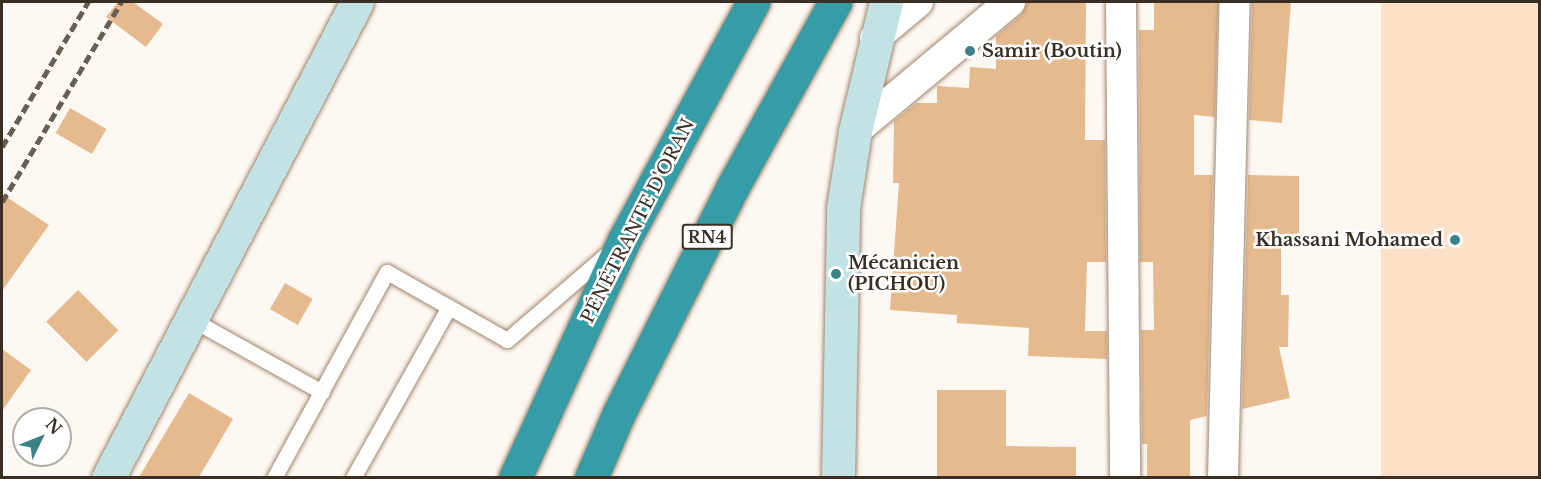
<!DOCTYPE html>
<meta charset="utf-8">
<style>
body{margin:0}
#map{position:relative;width:1541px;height:479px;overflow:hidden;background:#fef8f3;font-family:"Libre Baskerville",serif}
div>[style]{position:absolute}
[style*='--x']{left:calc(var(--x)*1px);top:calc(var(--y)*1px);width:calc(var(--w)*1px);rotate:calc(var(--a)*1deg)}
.green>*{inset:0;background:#fce1c8;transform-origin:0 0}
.building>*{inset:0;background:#e6ba8f;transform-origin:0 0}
.roads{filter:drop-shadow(0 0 2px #9f856c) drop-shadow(0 0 2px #9f856c)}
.lane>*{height:15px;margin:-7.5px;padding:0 7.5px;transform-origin:7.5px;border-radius:7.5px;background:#fff}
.street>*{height:30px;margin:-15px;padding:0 15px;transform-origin:15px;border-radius:15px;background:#fff}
.secondary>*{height:33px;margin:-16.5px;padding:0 16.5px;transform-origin:16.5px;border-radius:16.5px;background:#c3e2e4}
.highway>*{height:33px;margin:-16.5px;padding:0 16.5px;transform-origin:16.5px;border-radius:16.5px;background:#369da6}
.rail>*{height:4.5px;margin-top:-2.25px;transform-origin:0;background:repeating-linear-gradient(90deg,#675e54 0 9px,transparent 0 13.5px)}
.dots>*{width:16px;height:16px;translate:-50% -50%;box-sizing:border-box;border:3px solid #fff;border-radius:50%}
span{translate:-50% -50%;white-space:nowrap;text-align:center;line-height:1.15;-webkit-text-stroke:5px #fff;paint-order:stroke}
.shield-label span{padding:2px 4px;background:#fff;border:2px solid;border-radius:4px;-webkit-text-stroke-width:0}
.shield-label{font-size:16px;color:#3a2f24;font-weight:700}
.poi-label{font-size:18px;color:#3a2f24;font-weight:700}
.left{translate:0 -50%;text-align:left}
.right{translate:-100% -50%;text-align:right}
.street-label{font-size:18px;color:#3a2f24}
.frame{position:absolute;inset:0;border:3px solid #3a2f24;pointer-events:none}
.north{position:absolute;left:12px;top:407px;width:60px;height:60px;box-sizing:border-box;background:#fff;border:2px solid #b0aca7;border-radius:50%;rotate:47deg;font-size:16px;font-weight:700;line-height:24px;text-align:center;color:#3a2f24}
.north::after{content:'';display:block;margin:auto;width:21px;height:27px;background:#3a8288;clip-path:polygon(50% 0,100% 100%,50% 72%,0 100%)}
</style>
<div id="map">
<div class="green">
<div style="left:1381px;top:2px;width:158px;height:476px"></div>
</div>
<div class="building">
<div style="clip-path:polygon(118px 2px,133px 2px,163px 24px,146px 47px,106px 17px)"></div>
<div style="clip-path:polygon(1027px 2px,1086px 2px,1085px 140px,1105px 140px,1106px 262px,1087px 262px,1085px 331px,1107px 331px,1107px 359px,1028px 356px,1029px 328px,957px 323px,957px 315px,890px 310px,899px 183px,893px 183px,894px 121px,916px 103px,937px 103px,937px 86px,969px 88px,970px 67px,996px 69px,996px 36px,1021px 15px)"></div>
<div style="clip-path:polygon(1154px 2px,1218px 2px,1215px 117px,1194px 115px,1194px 175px,1213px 175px,1207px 416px,1190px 420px,1190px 477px,1147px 477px,1147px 444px,1142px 444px,1141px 330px,1154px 330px,1153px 262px,1140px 262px,1139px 30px,1154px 30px)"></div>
<div style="clip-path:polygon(1252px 2px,1291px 2px,1282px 123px,1249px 120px)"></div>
<div style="left:70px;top:108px;width:42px;height:29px;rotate:30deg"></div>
<div style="clip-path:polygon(1248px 175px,1299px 176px,1299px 234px,1281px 234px,1281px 295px,1289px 295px,1288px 347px,1279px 347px,1290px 398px,1242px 409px)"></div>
<div style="clip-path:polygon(2px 194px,49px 225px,2px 291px)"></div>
<div style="left:285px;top:283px;width:32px;height:30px;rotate:30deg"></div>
<div style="left:78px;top:290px;width:57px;height:45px;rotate:45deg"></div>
<div style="clip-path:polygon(2px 349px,31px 370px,2px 411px)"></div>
<div style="clip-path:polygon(937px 390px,1006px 390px,1006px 446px,1076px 447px,1076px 477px,937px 477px)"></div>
<div style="clip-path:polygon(189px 393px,233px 419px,199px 477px,139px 477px)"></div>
</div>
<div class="roads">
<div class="lane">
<div style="--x:191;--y:319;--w:150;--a:29.1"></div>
<div style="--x:274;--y:478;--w:235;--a:-61.3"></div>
<div style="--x:387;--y:272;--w:138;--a:29.5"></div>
<div style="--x:507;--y:340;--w:133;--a:-40.7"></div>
<div style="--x:353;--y:478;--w:196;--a:-60.7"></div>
</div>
<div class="street">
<div style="--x:1121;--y:2;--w:476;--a:89.5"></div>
<div style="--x:875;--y:38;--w:56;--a:-39.9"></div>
<div style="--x:855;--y:131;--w:202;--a:-39.8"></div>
<div style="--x:1223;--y:478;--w:476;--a:-88.6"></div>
</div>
<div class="secondary">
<div style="--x:108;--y:478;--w:537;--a:-62.39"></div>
<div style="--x:838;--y:478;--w:270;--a:-88.9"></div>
<div style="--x:843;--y:208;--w:78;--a:-81.1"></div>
<div style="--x:855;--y:131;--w:133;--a:-76.5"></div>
</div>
<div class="highway">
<div style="--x:515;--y:478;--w:262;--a:-65.4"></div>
<div style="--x:624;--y:240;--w:271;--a:-61.5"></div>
<div style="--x:591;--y:478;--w:71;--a:-66.7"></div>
<div style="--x:619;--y:413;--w:252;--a:-63.3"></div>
<div style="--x:732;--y:188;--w:213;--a:-61"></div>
</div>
</div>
<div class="rail">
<div style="--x:2;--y:147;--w:169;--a:-59.3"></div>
<div style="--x:2;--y:202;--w:233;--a:-59.2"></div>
</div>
<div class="dots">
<div style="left:970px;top:51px;background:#3a8288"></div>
<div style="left:1455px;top:240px;background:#3a8288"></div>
<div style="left:836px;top:274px;background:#3a8288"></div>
</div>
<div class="shield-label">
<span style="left:707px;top:237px">RN4</span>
</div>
<div class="poi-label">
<span class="left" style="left:982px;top:51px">Samir (Boutin)</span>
<span class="right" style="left:1443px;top:240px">Khassani Mohamed</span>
<span class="left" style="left:848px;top:274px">Mécanicien<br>(PICHOU)</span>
</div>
<div class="street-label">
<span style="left:638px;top:221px;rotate:-63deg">PÉNÉTRANTE D'ORAN</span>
</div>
<div class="frame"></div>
<div class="north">N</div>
</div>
